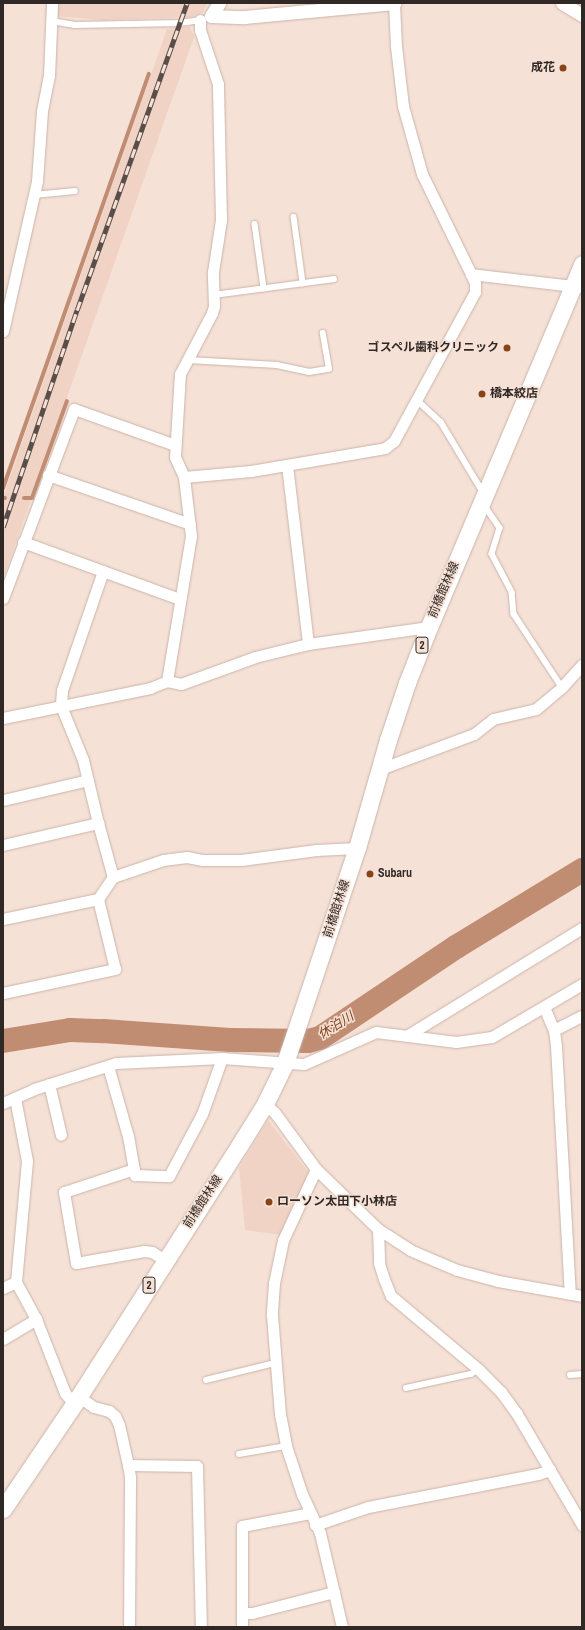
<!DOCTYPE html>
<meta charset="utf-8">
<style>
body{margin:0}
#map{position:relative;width:585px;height:1630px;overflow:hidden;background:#f6e1d6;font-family:"Archivo Narrow","Noto Sans JP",sans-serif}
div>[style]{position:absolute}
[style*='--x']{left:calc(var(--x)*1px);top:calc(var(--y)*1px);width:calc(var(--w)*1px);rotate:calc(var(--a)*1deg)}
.built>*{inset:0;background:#f0d3c4}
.stream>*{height:4px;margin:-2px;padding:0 2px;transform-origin:2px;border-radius:2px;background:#c08d73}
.river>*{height:24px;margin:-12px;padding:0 12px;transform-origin:12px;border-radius:12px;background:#c08d73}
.roads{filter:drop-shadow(0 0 1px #c9b4a9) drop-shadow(0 0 1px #c9b4a9)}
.service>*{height:5.5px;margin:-2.75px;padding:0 2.75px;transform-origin:2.75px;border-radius:2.75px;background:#fff}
.minor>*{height:11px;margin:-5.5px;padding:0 5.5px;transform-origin:5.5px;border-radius:5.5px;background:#fff}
.tertiary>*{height:13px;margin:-6.5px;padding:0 6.5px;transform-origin:6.5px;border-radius:6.5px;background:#fff}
.primary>*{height:17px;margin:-8.5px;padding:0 8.5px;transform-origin:8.5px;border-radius:8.5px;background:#fff}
.rail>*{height:4.5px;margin-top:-2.25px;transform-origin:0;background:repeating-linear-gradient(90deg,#f6e1d6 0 9px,#594e49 0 18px);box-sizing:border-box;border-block:1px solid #594e49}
.dots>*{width:11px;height:11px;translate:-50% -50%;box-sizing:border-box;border:2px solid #f6e1d6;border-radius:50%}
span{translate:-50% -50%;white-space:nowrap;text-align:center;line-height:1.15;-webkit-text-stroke:3px #f6e1d6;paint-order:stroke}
.shield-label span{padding:1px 3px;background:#f6e1d6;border:1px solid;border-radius:3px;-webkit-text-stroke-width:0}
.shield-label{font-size:11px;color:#302824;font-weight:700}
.poi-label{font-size:12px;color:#302824;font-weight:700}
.right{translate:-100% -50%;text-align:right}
.left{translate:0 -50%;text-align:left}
.street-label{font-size:12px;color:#302824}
.water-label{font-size:13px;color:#82421b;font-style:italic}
.frame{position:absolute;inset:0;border:4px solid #302824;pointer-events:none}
</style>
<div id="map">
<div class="built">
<div style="clip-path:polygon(59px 3px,207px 3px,203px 12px,191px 17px,102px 20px,57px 16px)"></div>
<div style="clip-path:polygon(190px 27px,194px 37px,3px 579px,3px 497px,167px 29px)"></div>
<div style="clip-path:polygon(268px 1120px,309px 1173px,282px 1235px,245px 1230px,239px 1168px)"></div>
</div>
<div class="stream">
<div style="--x:3;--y:488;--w:439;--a:-70.6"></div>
<div style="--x:3;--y:498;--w:2;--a:0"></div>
<div style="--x:24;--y:498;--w:8;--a:0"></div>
<div style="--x:32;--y:498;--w:103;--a:-70.2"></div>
</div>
<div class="river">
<div style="--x:3;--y:1041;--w:68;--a:-9.3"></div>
<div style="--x:70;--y:1030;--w:33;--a:2"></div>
<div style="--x:103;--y:1031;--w:127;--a:4.1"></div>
<div style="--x:230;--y:1040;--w:78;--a:0.7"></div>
<div style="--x:308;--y:1041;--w:12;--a:-14"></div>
<div style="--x:320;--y:1038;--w:164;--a:-33.8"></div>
<div style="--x:456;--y:947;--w:148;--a:-31.4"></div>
</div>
<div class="roads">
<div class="service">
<div style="--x:52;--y:21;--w:23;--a:10"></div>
<div style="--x:75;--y:25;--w:105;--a:-1.1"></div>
<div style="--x:180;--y:23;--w:21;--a:-8"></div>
<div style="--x:34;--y:195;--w:41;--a:-5.6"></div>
<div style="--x:294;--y:217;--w:67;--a:82.2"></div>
<div style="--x:255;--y:224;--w:65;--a:82"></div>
<div style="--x:214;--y:295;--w:121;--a:-7.6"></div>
<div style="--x:188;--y:360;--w:89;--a:3.2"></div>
<div style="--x:277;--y:365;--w:33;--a:12"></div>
<div style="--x:309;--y:372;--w:20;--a:-9"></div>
<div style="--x:329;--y:369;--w:36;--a:-100"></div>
<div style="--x:416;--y:399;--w:34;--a:43"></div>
<div style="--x:441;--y:422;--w:82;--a:59"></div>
<div style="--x:483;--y:503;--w:30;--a:56"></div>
<div style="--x:500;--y:528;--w:27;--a:107"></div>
<div style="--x:492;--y:554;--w:43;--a:62.2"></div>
<div style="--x:512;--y:592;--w:22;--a:85"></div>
<div style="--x:514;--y:614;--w:87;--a:56.7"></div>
<div style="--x:570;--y:1375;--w:12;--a:-5"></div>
<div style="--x:206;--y:1380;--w:71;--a:-13.8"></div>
<div style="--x:406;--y:1388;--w:66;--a:-12.2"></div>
<div style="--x:471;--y:1374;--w:9;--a:-36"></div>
<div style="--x:239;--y:1454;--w:48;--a:-9.7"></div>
</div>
<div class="minor">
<div style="--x:471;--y:274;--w:112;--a:6.7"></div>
<div style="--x:3;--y:331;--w:154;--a:-77.2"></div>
<div style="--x:37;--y:181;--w:70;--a:-85.9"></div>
<div style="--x:42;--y:111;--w:36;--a:-79"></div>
<div style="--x:49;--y:76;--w:73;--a:-87.6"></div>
<div style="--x:287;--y:465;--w:180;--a:83.3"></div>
<div style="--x:48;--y:475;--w:150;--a:19"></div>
<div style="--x:184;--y:477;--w:67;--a:-5.1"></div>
<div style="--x:251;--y:471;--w:136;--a:-9.7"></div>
<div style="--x:385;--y:448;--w:11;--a:-38"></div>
<div style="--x:394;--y:441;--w:170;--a:-61.5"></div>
<div style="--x:475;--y:292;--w:9;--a:-90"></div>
<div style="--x:475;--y:283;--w:10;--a:-114"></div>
<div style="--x:471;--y:274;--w:111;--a:-116.1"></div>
<div style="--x:422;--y:174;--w:71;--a:-105.6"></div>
<div style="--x:403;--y:106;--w:60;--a:-96.7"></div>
<div style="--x:396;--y:46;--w:43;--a:-92.7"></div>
<div style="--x:23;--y:542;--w:167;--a:20"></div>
<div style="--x:103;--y:571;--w:126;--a:109"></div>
<div style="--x:62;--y:690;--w:16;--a:94"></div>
<div style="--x:61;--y:706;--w:58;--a:67.8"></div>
<div style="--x:83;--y:760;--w:65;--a:76.6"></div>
<div style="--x:98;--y:823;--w:56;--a:74.5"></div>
<div style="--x:3;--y:598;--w:202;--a:-69.4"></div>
<div style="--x:74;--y:409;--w:107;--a:19.6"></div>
<div style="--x:167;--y:681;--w:147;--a:-80.6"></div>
<div style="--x:191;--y:536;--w:59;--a:-96.8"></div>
<div style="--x:184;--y:477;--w:22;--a:-114"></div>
<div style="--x:175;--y:457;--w:83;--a:-86.6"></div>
<div style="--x:180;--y:374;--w:69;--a:-62.3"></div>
<div style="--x:212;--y:313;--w:7;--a:-74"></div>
<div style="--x:214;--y:306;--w:34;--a:-92"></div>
<div style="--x:213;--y:272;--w:53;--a:-81.3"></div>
<div style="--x:221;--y:220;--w:136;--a:-91.3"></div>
<div style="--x:218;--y:84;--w:57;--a:-108.4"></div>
<div style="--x:200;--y:30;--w:10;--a:-90"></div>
<div style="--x:3;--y:718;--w:150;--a:-11.5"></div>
<div style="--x:150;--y:688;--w:18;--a:-22"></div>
<div style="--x:167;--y:681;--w:14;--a:12"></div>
<div style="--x:181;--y:684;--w:79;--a:-20"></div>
<div style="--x:255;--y:657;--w:55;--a:-13.8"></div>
<div style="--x:308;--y:644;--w:122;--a:-8"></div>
<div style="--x:380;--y:769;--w:100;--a:-20.4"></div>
<div style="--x:474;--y:734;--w:24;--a:-38"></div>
<div style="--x:493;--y:719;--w:44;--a:-13.1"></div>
<div style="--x:536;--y:709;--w:34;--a:-40"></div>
<div style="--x:562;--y:687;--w:30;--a:-48"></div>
<div style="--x:3;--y:800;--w:87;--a:-13.2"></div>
<div style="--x:3;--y:845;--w:98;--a:-13"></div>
<div style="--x:3;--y:919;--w:97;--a:-11.9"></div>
<div style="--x:3;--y:993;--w:115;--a:-12.1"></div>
<div style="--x:115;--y:969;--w:72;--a:-103.7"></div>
<div style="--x:98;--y:899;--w:27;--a:-56"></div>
<div style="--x:113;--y:877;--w:53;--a:-18.8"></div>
<div style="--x:163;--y:860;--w:24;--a:-7"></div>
<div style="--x:187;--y:857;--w:16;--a:11"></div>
<div style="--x:203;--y:860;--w:38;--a:0"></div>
<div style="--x:241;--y:860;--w:76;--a:-7.6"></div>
<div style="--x:316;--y:850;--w:41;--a:-2.8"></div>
<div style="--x:544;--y:1007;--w:25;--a:67"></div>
<div style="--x:554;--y:1030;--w:16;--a:83"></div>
<div style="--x:556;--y:1046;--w:248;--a:86.8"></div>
<div style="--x:554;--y:1030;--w:31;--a:-27"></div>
<div style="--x:408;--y:1035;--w:204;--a:-31.6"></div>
<div style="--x:108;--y:1066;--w:73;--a:74.1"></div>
<div style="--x:128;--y:1136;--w:40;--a:80"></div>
<div style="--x:135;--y:1175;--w:34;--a:2"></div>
<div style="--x:169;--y:1176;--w:70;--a:-62"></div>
<div style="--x:202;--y:1114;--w:59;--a:-70.3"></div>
<div style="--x:49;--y:1084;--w:52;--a:76.8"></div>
<div style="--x:15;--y:1098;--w:64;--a:79.2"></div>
<div style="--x:27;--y:1161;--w:121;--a:95.2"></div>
<div style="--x:16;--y:1282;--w:42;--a:61.6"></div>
<div style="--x:36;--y:1319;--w:79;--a:68.6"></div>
<div style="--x:65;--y:1393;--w:14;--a:51"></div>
<div style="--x:3;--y:1103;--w:34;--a:-24"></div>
<div style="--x:34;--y:1089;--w:86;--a:-17.6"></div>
<div style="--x:116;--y:1063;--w:106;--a:-2.7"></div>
<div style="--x:222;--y:1058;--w:82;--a:4.2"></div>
<div style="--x:304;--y:1064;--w:79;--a:-24"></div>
<div style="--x:376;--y:1032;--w:81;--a:7.1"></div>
<div style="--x:456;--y:1042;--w:36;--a:-8"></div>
<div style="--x:492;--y:1037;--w:104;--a:-30.5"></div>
<div style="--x:265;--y:1104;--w:13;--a:42"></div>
<div style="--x:275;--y:1113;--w:69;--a:53.8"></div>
<div style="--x:316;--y:1169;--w:86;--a:44.1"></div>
<div style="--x:378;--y:1229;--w:38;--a:33"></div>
<div style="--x:410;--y:1250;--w:51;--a:23.1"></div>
<div style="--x:457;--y:1270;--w:42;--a:15"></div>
<div style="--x:498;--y:1281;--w:85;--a:10.1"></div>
<div style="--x:134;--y:1169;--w:74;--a:161.8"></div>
<div style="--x:64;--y:1192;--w:72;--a:80.4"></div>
<div style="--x:76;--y:1263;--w:69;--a:-10"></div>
<div style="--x:144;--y:1251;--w:8;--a:7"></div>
<div style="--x:152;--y:1252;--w:15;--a:32"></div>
<div style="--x:316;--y:1169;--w:78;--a:114.9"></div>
<div style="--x:283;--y:1240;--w:44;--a:101.8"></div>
<div style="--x:274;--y:1283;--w:32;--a:94"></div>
<div style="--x:272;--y:1315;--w:99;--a:85.4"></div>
<div style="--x:280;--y:1414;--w:33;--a:79"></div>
<div style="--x:286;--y:1446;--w:51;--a:71.6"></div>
<div style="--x:302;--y:1494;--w:43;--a:65.2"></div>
<div style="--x:320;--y:1533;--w:97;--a:76.8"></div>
<div style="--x:378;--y:1229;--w:34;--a:88"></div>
<div style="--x:379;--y:1263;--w:17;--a:73"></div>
<div style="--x:384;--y:1279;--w:18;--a:68"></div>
<div style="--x:391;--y:1296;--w:114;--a:40"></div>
<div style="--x:478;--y:1369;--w:33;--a:45"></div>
<div style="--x:501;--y:1392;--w:27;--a:54"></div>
<div style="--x:517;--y:1414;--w:129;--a:59.6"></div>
<div style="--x:3;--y:1288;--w:14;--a:-25"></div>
<div style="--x:3;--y:1339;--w:39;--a:-31"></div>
<div style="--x:78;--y:1396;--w:19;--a:35"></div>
<div style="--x:94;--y:1407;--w:16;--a:15"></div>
<div style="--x:109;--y:1411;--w:8;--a:40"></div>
<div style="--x:115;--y:1416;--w:10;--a:66"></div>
<div style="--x:119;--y:1425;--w:41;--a:77.3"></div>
<div style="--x:315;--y:1525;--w:56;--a:-18.8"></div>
<div style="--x:368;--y:1507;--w:173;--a:-11"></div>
<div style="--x:538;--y:1474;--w:13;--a:-18"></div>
<div style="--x:243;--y:1613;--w:9;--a:0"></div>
<div style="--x:252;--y:1613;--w:85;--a:-14.4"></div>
<div style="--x:129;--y:1627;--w:150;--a:-89.6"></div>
<div style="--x:130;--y:1477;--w:12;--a:-99"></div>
<div style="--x:128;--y:1465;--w:69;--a:0.8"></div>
<div style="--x:197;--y:1466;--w:161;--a:88.6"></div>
<div style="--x:242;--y:1627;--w:101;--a:-90"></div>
<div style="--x:242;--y:1526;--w:69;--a:-10.8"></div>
</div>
<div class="tertiary">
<div style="--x:219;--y:3;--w:15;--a:122"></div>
<div style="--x:211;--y:16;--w:33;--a:2"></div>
<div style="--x:244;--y:17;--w:151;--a:-5.3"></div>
<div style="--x:562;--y:3;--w:23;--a:31"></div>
</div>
<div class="primary">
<div style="--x:3;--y:1509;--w:127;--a:-55.9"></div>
<div style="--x:74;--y:1404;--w:306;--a:-57.4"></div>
<div style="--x:239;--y:1146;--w:49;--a:-58.2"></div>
<div style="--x:265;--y:1104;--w:46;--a:-64"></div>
<div style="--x:285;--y:1063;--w:227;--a:-71.5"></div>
<div style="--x:357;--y:848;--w:112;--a:-74"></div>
<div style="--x:388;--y:740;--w:60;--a:-71.6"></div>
<div style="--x:407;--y:683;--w:60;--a:-68.6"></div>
<div style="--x:429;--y:627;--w:394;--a:-67.1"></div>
</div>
</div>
<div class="rail">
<div style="--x:3;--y:527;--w:229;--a:-71.2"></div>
<div style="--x:77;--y:310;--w:326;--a:-70.3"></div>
</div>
<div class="dots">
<div style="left:563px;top:68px;background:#884319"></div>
<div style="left:507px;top:348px;background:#884319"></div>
<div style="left:482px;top:394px;background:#884319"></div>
<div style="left:370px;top:874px;background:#884319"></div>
<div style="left:269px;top:1202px;background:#884319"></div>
</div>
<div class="shield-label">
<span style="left:422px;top:645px">2</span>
<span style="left:149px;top:1285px">2</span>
</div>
<div class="poi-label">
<span class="right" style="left:555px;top:68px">成花</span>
<span class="right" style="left:499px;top:348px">ゴスペル歯科クリニック</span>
<span class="left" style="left:490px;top:394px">橋本絞店</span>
<span class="left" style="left:378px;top:874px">Subaru</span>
<span class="left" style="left:277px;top:1202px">ローソン太田下小林店</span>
</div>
<div class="street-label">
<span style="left:444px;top:590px;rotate:-67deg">前橋館林線</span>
<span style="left:337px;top:909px;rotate:-72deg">前橋館林線</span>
<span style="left:203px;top:1202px;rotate:-57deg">前橋館林線</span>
</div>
<div class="water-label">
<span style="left:336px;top:1026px;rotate:-32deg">休泊川</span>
</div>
<div class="frame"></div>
</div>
